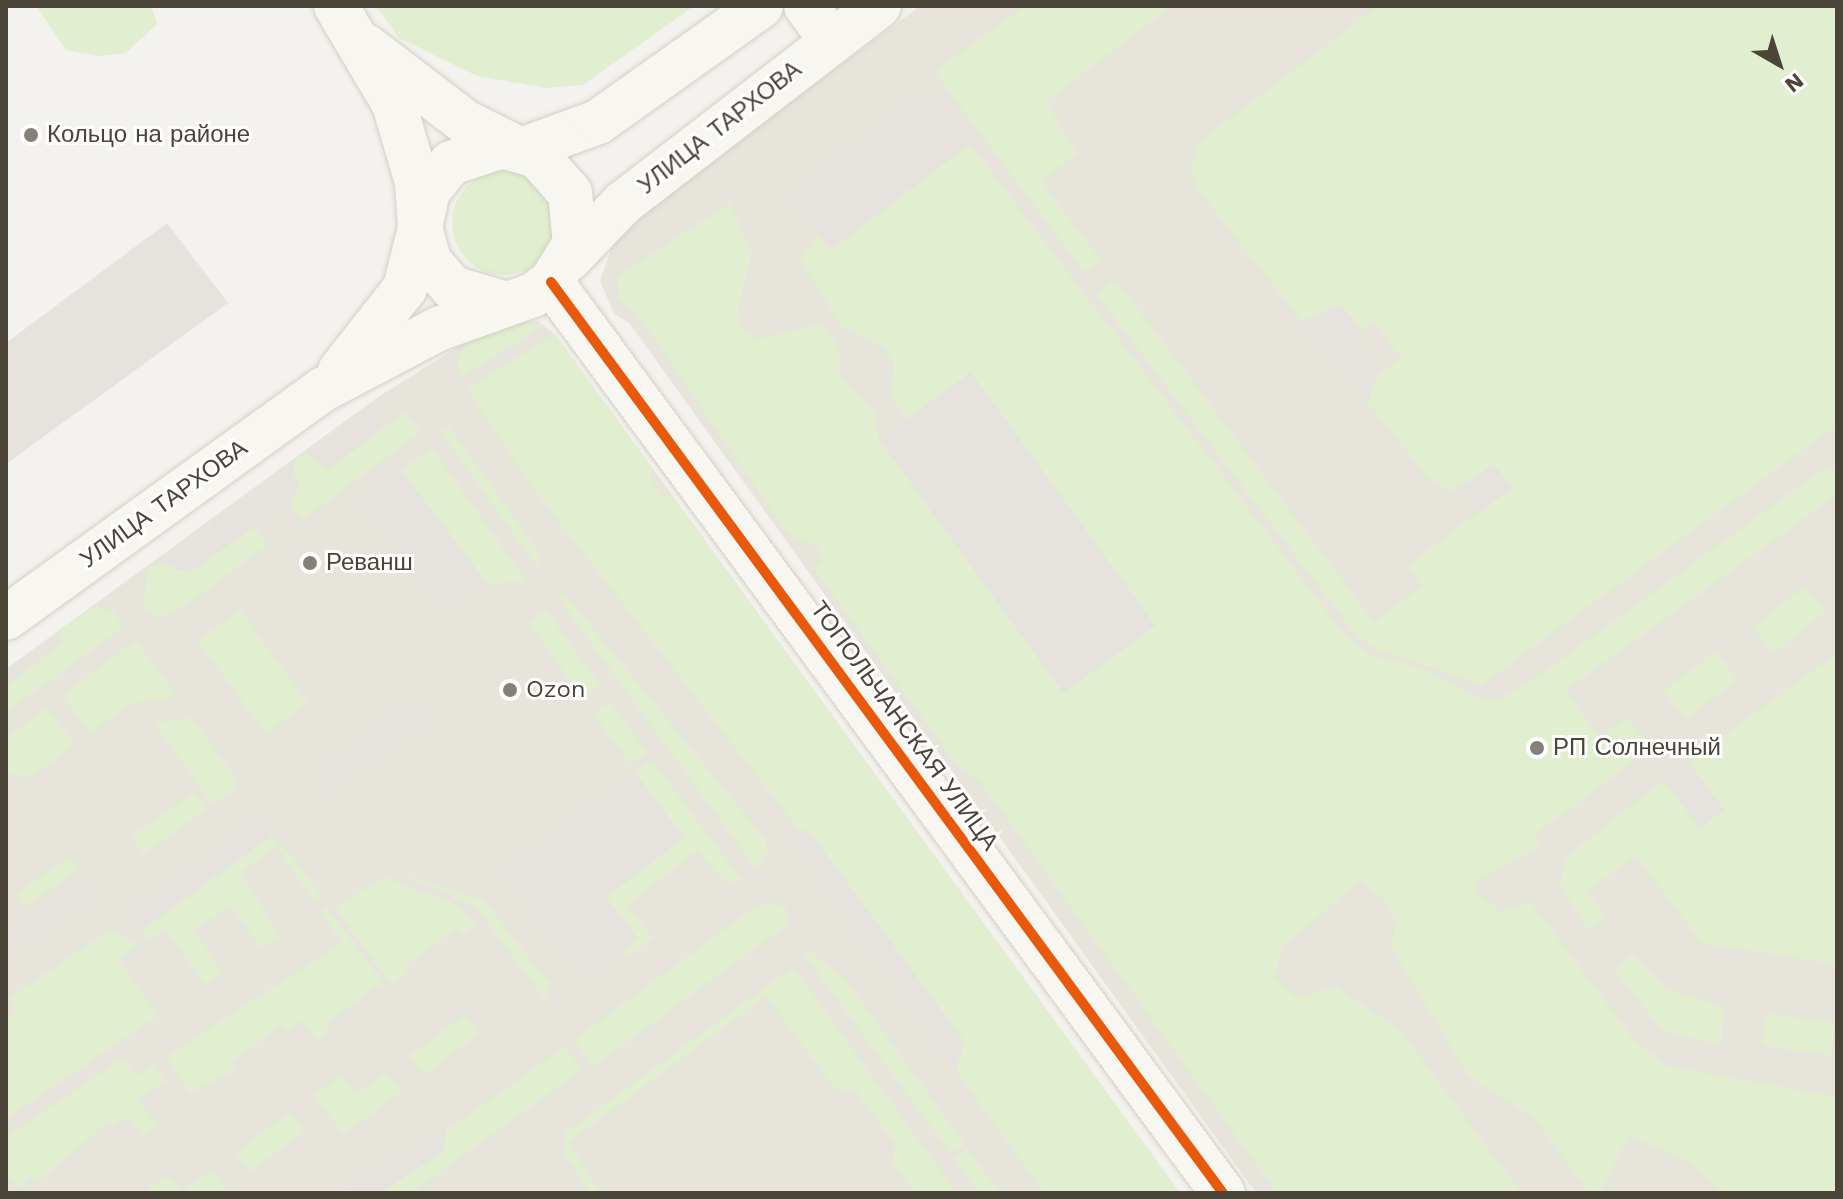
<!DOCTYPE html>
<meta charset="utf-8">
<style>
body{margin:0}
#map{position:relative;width:1843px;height:1199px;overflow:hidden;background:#f4f2ee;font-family:"Work Sans",sans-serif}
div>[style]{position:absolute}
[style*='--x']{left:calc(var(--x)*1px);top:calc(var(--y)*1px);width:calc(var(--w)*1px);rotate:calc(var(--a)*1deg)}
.residential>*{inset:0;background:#e7e4dc}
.green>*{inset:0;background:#e1eecf;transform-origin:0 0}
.round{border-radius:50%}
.parking>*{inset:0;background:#e6e3df;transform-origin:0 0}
.roads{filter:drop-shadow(0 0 2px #d3cfc5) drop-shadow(0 0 2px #d3cfc5)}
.secondary>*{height:44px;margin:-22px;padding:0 22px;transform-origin:22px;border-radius:22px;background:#f7f6f1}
.cycleway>*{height:10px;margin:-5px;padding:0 5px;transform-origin:5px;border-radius:5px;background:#e8590c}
.dots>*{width:22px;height:22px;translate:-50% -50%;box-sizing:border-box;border:4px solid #fff;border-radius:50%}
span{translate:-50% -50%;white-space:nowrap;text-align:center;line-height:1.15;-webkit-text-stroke:6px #fff;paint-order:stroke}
.street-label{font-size:24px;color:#4b4439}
.poi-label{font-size:24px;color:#4b4439}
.left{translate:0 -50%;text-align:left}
.frame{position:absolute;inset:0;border:8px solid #4b4439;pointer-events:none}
.north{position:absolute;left:1739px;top:24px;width:80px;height:80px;-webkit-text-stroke:6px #fff;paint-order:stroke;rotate:141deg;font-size:22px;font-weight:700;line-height:32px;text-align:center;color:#4b4439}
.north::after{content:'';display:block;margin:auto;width:28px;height:36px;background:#4b4439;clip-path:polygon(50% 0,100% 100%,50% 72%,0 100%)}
</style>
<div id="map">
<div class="residential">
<div style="clip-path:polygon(920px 6px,1837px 6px,1837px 1193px,1256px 1193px,629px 323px,614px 314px,600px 281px,618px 230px)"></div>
<div style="clip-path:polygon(537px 321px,555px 334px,1180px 1193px,6px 1193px,6px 669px,378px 397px,485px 330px)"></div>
</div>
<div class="green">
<div style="clip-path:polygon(36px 6px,151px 6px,157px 24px,126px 53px,100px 56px,66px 50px)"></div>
<div style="clip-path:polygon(376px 6px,694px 6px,583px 85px,546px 88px,477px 76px,399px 38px)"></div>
<div style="clip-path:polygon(1025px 6px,1172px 6px,1046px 102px,1077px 154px,1041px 181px,1101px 260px,1085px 273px,934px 72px)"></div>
<div style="clip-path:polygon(1378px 6px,1837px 6px,1837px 425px,1481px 685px,1372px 647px,1352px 630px,1096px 294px,1116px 280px,1374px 622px,1422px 586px,1407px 566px,1512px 487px,1494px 465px,1450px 491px,1427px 477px,1367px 402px,1378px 375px,1401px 358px,1374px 321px,1361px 330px,1340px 304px,1302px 322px,1199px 191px,1190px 169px,1199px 142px)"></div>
<div style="clip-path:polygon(970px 144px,1344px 634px,1371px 655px,1419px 667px,1482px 699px,1499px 700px,1548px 669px,1823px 469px,1837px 470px,1837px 495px,1566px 690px,1600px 737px,1627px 717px,1651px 749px,1534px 835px,1541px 846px,1478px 881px,1476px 892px,1501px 912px,1530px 901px,1635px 1041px,1667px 1066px,1837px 1097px,1837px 1193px,1723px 1193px,1690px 1163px,1629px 1136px,1600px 1193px,1589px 1193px,1534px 1118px,1469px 1077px,1391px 947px,1396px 922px,1384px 900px,1360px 880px,1282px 948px,1275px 977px,1297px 998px,1336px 987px,1402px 1032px,1521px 1193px,1277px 1193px,979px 780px,958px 766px,813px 568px,821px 561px,817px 547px,788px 534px,638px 315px,619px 300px,617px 277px,730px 203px,752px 253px,737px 312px,743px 331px,757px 339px,818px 324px,828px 330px,839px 350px,839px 375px,875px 412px,879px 440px,972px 373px,907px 420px,890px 395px,895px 363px,882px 346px,841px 326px,800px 260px,819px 234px,832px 250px)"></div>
<div class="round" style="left:452px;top:171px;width:104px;height:104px"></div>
<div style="clip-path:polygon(521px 320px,544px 325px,461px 378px,457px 361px,469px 340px)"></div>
<div style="clip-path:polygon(555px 334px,653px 470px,649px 478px,663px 497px,671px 495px,1180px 1193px,1044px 1193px,956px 1071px,964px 1041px,810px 833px,799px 830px,532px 487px,467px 389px)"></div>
<div style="clip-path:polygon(405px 412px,421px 432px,302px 520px,290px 502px,295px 459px,307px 454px,328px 470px)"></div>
<div style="clip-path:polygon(449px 427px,539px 552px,541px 572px,441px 432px)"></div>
<div style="clip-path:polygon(432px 448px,527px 582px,488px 584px,401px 470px)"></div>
<div style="clip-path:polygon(254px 527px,268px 545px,182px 608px,159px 617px,144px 608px,147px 568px,161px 563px,189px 573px)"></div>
<div style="left:1805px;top:586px;width:33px;height:66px;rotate:52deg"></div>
<div style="clip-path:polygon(564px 593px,765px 839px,768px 853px,757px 870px,587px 638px,558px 595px)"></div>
<div style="clip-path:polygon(95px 606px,114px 612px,123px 628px,6px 712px,6px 686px,62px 643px,58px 631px)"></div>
<div style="left:240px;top:610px;width:115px;height:52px;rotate:54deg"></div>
<div style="left:546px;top:610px;width:93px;height:22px;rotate:54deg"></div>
<div style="clip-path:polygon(136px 640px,177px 696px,131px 704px,90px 733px,62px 695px)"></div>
<div style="left:1716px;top:651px;width:36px;height:66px;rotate:53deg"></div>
<div style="clip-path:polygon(1837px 653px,1837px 964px,1702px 944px,1636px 856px,1587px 891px,1606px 917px,1588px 931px,1560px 884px,1566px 857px,1664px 780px,1700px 828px,1724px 809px,1688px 762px)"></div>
<div style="left:610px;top:701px;width:63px;height:21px;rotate:54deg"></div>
<div style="clip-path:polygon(47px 707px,75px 745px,29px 778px,6px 773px,6px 738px)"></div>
<div style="clip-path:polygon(192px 718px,236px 778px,234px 789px,213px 805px,154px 723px)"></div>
<div style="clip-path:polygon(652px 760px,742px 880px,727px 883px,697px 851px,627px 905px,653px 938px,629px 957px,623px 950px,637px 939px,606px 897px,684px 838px,635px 772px)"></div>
<div style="left:195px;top:792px;width:21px;height:78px;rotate:55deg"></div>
<div style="clip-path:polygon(270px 837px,288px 851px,323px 897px,314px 903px,277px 845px,241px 873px,280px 936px,261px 948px,231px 906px,194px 930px,223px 973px,205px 985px,165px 929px,148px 940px,142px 931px)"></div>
<div style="left:70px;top:856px;width:16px;height:67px;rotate:55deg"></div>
<div style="clip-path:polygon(396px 872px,484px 900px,549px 983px,547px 1002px,475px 906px)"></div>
<div style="clip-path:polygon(384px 877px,456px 904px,476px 925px,462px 935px,456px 928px,404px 967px,408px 974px,392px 985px,335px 908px)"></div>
<div style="clip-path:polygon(773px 902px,786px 908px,788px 924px,593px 1067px,574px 1040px,752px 909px)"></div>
<div style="clip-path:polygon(327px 907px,387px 989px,377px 986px,326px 1024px,330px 1031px,317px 1041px,302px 1021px,288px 1032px,282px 1025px,231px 1063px,236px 1070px,189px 1093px,167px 1056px,342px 943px,321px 912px)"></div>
<div style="clip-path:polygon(111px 929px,138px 945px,119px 960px,158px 1016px,6px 1118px,6px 1019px,16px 1011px,8px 999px)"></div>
<div style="clip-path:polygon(811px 952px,846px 980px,965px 1144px,951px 1154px,803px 953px)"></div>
<div style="clip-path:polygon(1633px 954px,1667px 989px,1724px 1006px,1721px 1046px,1662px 1031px,1614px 969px)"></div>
<div style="clip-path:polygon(793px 967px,957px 1193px,914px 1192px,894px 1165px,895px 1145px,857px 1092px,836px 1090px,766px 996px,569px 1142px,599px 1193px,592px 1193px,563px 1154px,564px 1134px)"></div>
<div style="left:1766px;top:1013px;width:70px;height:33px;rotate:8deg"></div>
<div style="left:465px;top:1015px;width:24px;height:69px;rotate:54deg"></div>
<div style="clip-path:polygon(565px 1047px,582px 1070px,411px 1193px,379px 1193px,442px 1153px,447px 1130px)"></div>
<div style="clip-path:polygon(124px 1057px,136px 1076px,154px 1063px,165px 1081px,138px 1100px,157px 1126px,143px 1137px,128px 1116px,113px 1127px,109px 1121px,36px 1184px,31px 1178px,18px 1188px,6px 1171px,6px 1137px)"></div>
<div style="clip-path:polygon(387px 1072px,402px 1092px,343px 1134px,314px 1095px,342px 1075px,357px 1094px)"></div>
<div style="left:291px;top:1112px;width:24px;height:69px;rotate:54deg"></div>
<div style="clip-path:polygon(968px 1150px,1001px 1193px,979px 1193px,954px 1158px)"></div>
<div style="clip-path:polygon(213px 1170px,226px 1188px,219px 1193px,143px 1193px,168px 1174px,182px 1192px)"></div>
</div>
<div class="parking">
<div style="left:931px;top:90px;width:67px;height:176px;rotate:54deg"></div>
<div style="clip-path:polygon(167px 223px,228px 303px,6px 464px,6px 343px)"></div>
<div style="clip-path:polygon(1340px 304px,1361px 330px,1351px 338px,1378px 375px,1367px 402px,1302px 322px)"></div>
<div style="left:971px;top:372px;width:314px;height:114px;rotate:54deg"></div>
<div style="clip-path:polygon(372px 406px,382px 429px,328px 470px,307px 454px)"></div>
<div style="left:1494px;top:464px;width:30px;height:39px;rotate:53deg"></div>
<div style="clip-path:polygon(292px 467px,299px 487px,290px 502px,189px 573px,161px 563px)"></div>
<div style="left:401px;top:470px;width:133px;height:49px;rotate:53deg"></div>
<div style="left:415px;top:701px;width:22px;height:122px;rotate:54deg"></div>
<div style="left:1688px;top:762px;width:60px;height:30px;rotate:53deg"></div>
<div style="clip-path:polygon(635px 772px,684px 838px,606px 897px,638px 939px,585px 981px,503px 873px)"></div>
<div style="left:259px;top:821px;width:19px;height:160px;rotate:55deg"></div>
<div style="clip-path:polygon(799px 830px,810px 832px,964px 1041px,956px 1071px,791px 837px)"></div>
<div style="left:83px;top:880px;width:19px;height:95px;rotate:55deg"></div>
<div style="clip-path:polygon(447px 1130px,442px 1153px,379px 1193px,340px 1193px)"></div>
</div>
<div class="roads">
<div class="secondary">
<div style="--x:336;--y:6;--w:114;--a:59.4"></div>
<div style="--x:394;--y:104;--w:81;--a:73.6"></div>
<div style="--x:417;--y:182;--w:46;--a:86.3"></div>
<div style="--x:420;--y:228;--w:62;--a:104"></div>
<div style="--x:405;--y:288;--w:105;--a:128.1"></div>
<div style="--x:806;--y:6;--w:44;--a:53.4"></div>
<div style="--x:367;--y:47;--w:123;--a:37.4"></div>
<div style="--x:465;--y:122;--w:63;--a:26.6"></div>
<div style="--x:521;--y:150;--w:82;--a:-20"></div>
<div style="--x:598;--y:122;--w:200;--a:-35.4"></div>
<div style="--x:569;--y:259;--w:78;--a:-46"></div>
<div style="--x:623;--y:203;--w:323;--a:-37.6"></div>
<div style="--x:551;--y:282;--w:1132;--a:53.59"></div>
<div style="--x:6;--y:618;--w:390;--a:-35.8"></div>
<div style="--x:322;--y:390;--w:131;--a:-27.7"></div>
<div style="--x:438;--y:329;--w:101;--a:-19.7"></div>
<div style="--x:533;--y:295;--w:22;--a:-36"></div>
<div style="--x:551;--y:282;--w:46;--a:-58.4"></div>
<div style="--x:575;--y:243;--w:50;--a:-95.7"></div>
<div style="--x:570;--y:193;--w:50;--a:-131.7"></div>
<div style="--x:537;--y:156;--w:36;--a:-164"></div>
<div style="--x:502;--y:146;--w:54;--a:161.6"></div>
<div style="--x:451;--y:163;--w:36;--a:129"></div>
<div style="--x:428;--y:191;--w:38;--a:102"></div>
<div style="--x:420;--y:228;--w:35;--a:74"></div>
<div style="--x:430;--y:262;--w:35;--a:49"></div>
<div style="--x:453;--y:288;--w:52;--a:16.7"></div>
</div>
</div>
<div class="cycleway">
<div style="--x:551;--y:282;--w:1132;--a:53.59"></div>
</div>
<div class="dots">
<div style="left:31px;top:135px;background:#868178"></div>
<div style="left:310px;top:563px;background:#868178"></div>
<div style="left:510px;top:690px;background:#868178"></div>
<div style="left:1537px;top:748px;background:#868178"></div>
</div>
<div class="street-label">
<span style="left:720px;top:128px;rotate:-38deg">УЛИЦА ТАРХОВА</span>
<span style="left:164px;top:504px;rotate:-36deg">УЛИЦА ТАРХОВА</span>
<span style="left:904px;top:726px;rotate:54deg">ТОПОЛЬЧАНСКАЯ УЛИЦА</span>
</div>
<div class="poi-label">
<span class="left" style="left:47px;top:135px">Кольцо на районе</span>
<span class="left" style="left:326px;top:563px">Реванш</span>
<span class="left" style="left:526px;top:690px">Ozon</span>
<span class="left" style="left:1553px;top:748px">РП Солнечный</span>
</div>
<div class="frame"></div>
<div class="north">N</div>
</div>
